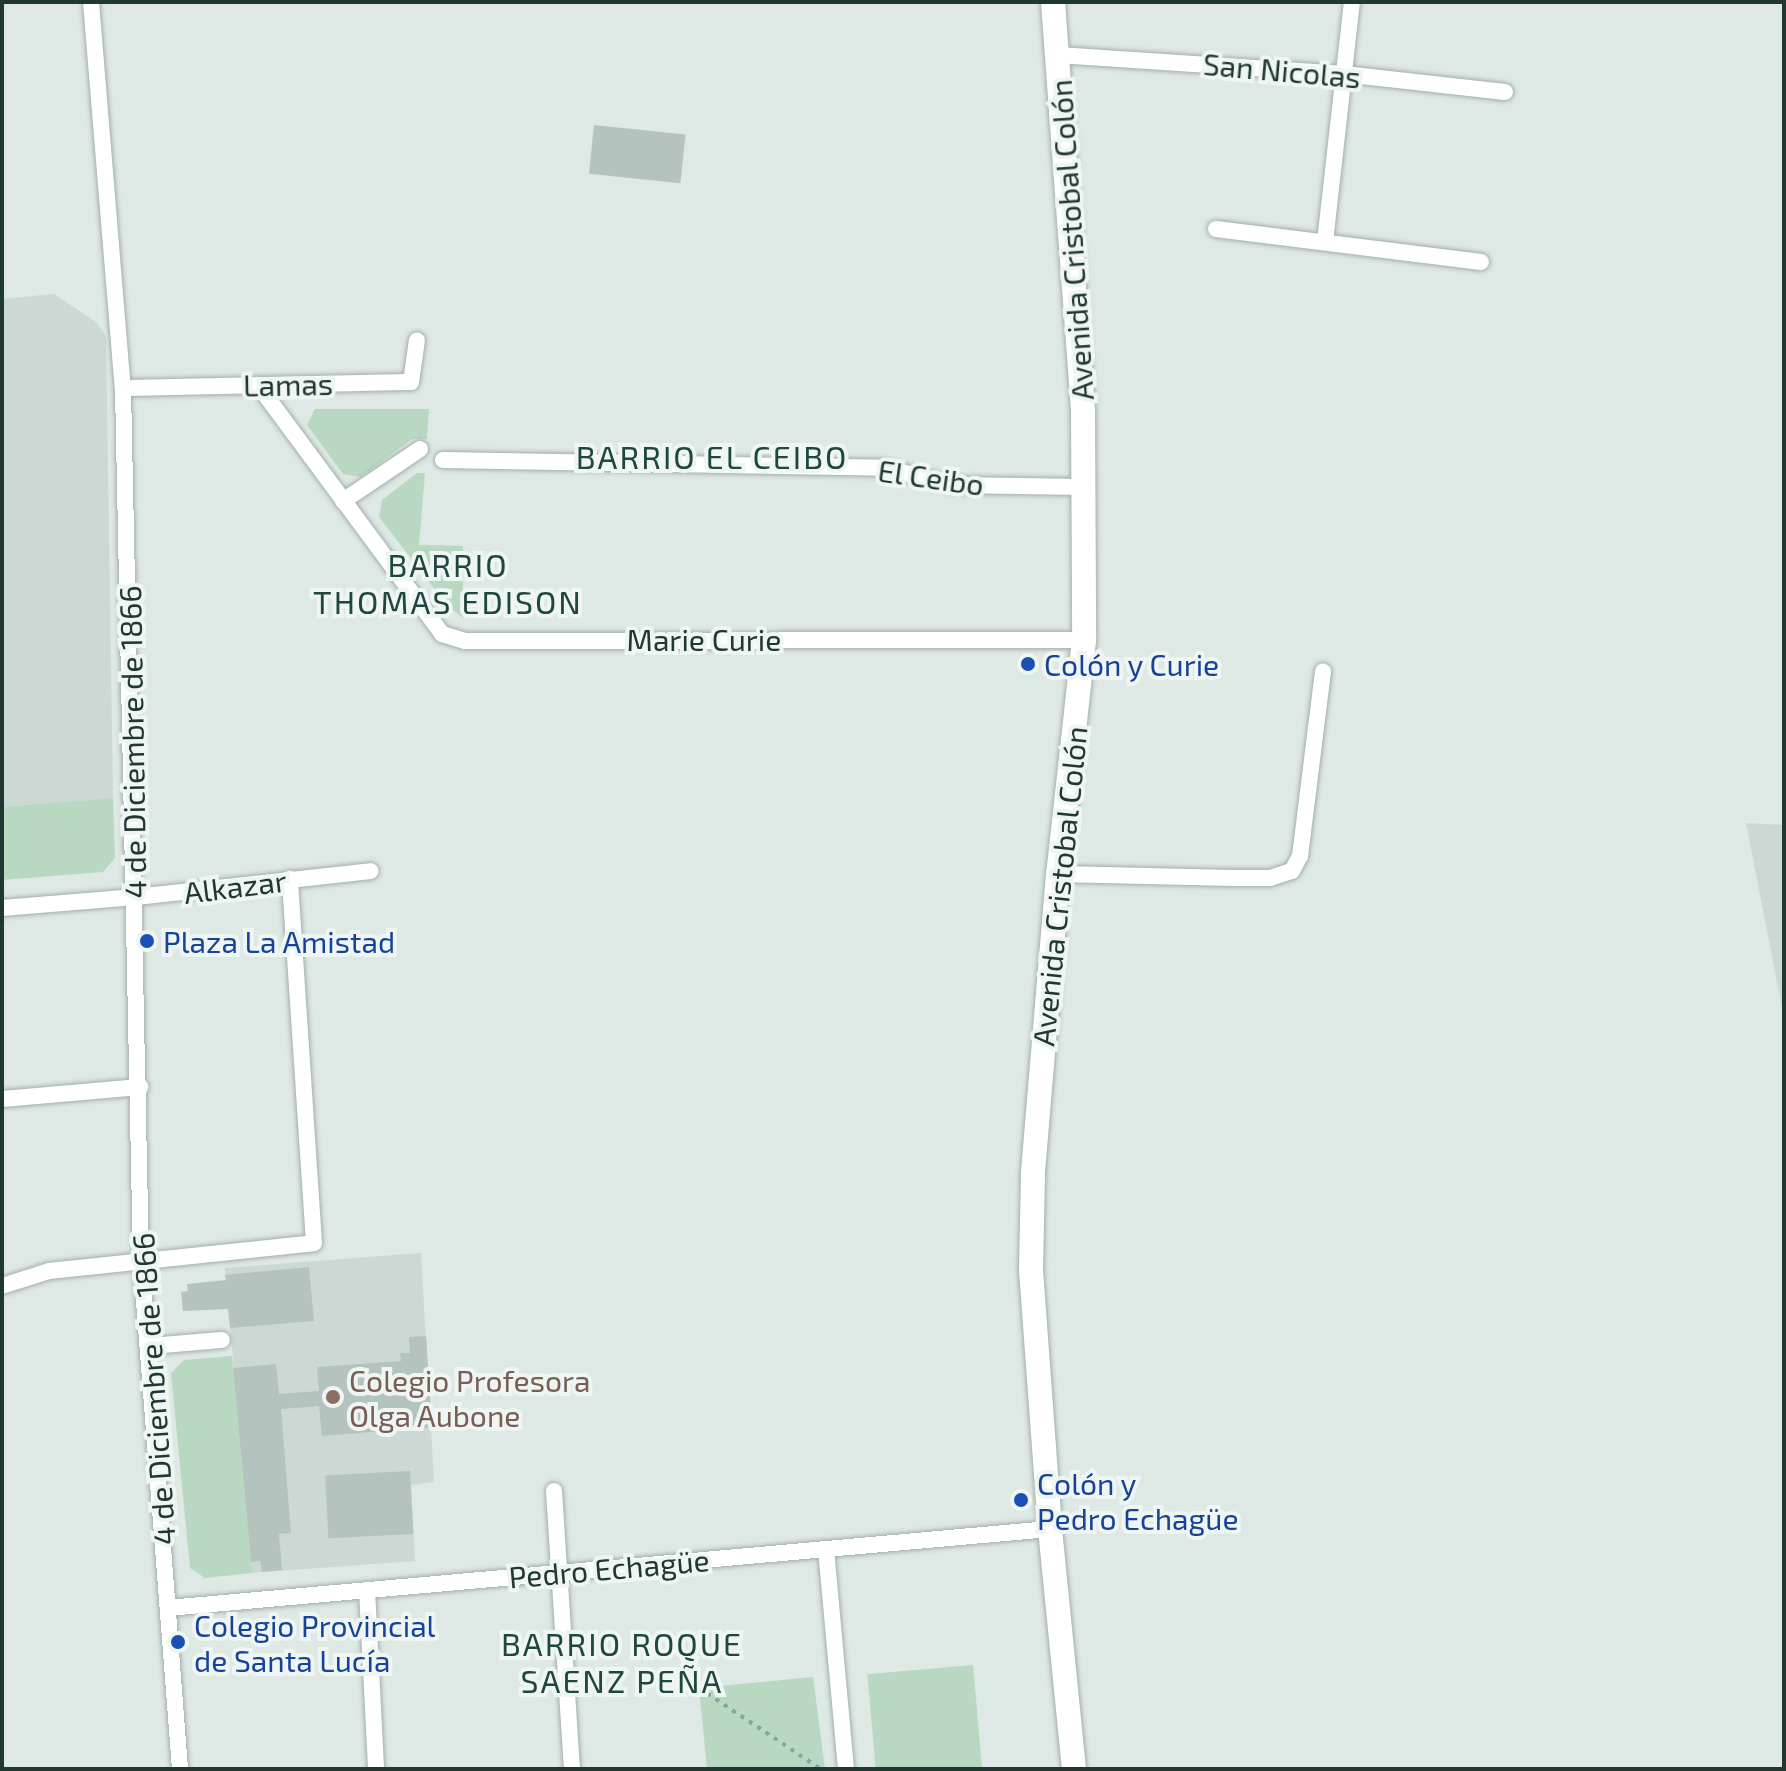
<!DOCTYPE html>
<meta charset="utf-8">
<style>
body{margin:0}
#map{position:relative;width:1786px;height:1771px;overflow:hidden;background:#dee8e4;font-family:"Exo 2",sans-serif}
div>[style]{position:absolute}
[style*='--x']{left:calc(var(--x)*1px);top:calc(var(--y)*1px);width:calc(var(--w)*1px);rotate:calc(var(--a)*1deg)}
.built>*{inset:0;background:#ccd8d3}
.green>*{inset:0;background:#b8d8c2;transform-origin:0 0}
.building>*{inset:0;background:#b4c3bd;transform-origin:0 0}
.path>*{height:4px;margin-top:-2px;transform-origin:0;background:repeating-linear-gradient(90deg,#80aa9e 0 4px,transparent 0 10px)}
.roads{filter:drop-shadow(0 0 2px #a2afab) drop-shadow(0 0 2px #a2afab)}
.minor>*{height:16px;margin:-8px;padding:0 8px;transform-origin:8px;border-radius:8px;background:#fff}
.secondary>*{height:24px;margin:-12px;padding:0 12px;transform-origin:12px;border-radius:12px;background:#fff}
.dots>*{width:22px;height:22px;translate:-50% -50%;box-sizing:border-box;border:4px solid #eef5f2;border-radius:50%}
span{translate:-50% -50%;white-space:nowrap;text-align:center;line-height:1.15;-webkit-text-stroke:8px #eef5f2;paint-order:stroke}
.street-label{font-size:30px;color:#213732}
.transit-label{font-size:30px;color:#164399}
.left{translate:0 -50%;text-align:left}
.education-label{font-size:30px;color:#785e54}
.neighbourhood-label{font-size:32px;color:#1e473f;letter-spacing:2px}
.frame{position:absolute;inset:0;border:4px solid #213732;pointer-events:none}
</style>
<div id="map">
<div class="built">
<div style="clip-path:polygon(54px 294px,96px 322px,106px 336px,113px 798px,2px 807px,2px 299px)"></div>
<div style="clip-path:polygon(1746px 823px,1784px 825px,1784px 1018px)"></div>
<div style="clip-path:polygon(421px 1253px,434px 1482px,411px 1485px,415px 1561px,252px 1573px,225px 1268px)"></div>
</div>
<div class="green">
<div style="clip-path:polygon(315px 409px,429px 409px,427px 439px,412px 439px,361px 477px,343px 474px,307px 425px)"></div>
<div style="clip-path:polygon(417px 473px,425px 473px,419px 545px,463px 546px,463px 618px,447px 605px,379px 517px,382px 500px)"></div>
<div style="clip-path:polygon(113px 798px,115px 858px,103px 872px,2px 880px,2px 807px)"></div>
<div style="clip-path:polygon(232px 1356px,252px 1573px,205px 1578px,190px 1568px,171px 1373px,184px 1360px)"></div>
<div style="left:973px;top:1665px;width:104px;height:106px;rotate:85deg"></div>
<div style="clip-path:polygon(813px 1677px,825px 1769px,707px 1769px,699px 1688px)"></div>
</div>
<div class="building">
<div style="left:594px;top:125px;width:92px;height:49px;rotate:6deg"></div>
<div style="clip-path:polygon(309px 1267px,314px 1321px,230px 1328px,228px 1309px,183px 1311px,181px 1292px,188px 1291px,187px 1284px,226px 1280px,225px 1275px)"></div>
<div style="clip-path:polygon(426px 1336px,432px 1427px,322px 1436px,319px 1406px,281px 1409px,291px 1533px,279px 1534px,282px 1570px,262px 1572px,260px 1561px,251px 1562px,233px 1368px,276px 1364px,279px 1394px,319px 1391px,317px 1367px,401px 1361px,400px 1353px,410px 1353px,409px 1337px)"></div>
<div style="left:410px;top:1471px;width:63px;height:85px;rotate:87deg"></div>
</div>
<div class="path">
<div style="--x:699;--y:1688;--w:146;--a:33.6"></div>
</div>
<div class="roads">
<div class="minor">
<div style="--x:91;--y:2;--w:387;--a:85.3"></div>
<div style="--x:123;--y:388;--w:874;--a:88.82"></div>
<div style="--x:141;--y:1262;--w:508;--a:85.6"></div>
<div style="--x:1058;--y:55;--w:287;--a:3.8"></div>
<div style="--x:1344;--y:74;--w:162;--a:6.4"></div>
<div style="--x:1216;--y:229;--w:267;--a:7.1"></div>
<div style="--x:1325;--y:242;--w:242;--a:-83.6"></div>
<div style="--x:258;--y:385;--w:310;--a:53.5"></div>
<div style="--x:442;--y:634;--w:24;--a:17"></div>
<div style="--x:465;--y:641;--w:619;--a:-0.09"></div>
<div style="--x:123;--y:388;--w:288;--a:-1.2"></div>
<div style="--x:411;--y:382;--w:42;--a:-81.9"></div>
<div style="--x:443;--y:460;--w:442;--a:1"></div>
<div style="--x:885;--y:468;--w:71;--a:13.8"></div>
<div style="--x:954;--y:485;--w:129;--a:0.9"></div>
<div style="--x:343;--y:501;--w:93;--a:-34"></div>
<div style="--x:1058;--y:874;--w:176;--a:1.3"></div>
<div style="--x:1234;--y:878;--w:36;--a:0"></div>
<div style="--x:1270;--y:878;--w:23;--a:-18"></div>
<div style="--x:1292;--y:871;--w:17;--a:-62"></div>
<div style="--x:1300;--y:856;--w:186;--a:-82.9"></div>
<div style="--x:2;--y:908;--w:134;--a:-4.7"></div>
<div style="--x:136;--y:897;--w:236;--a:-6.3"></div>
<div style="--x:2;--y:1099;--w:139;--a:-5"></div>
<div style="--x:2;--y:1286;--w:49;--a:-17.7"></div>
<div style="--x:49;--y:1271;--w:266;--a:-6"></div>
<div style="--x:314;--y:1243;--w:365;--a:-93.8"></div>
<div style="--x:150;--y:1346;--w:72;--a:-4.8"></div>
<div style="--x:554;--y:1491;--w:279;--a:86.3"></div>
<div style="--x:826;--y:1549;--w:221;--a:84.8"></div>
<div style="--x:367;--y:1590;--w:179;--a:87.1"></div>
<div style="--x:168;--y:1608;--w:886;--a:-5.12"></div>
</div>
<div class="secondary">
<div style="--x:1053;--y:2;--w:412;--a:85.8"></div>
<div style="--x:1083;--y:413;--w:227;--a:89.7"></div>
<div style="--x:1084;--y:640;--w:235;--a:96.3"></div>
<div style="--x:1058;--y:874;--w:301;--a:94.8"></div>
<div style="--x:1033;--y:1174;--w:96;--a:91.2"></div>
<div style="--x:1031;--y:1270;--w:260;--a:85.8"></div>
<div style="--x:1050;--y:1529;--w:241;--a:84.3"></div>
</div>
</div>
<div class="dots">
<div style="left:1028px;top:664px;background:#1a4fb4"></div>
<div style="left:147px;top:941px;background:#1a4fb4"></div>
<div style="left:333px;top:1397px;background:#8d6e63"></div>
<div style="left:1021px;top:1500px;background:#1a4fb4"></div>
<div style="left:178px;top:1642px;background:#1a4fb4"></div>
</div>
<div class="street-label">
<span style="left:1282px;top:70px;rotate:5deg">San Nicolas</span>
<span style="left:1071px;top:240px;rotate:-94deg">Avenida Cristobal Colón</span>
<span style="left:288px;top:384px;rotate:-1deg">Lamas</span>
<span style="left:931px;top:477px;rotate:8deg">El Ceibo</span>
<span style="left:704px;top:639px">Marie Curie</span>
<span style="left:132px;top:742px;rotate:-91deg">4 de Diciembre de 1866</span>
<span style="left:235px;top:886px;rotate:-7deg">Alkazar</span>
<span style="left:1059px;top:886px;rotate:-84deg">Avenida Cristobal Colón</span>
<span style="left:153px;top:1389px;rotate:-94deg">4 de Diciembre de 1866</span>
<span style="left:609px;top:1568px;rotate:-5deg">Pedro Echagüe</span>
</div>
<div class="transit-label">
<span class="left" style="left:1044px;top:664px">Colón y Curie</span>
<span class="left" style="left:163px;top:941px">Plaza La Amistad</span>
<span class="left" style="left:1037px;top:1500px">Colón y<br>Pedro Echagüe</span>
<span class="left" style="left:194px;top:1642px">Colegio Provincial<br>de Santa Lucía</span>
</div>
<div class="education-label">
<span class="left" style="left:349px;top:1397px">Colegio Profesora<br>Olga Aubone</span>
</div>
<div class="neighbourhood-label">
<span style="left:712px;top:456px">BARRIO EL CEIBO</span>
<span style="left:448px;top:583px">BARRIO<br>THOMAS EDISON</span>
<span style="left:622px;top:1662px">BARRIO ROQUE<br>SAENZ PEÑA</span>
</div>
<div class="frame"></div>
</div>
